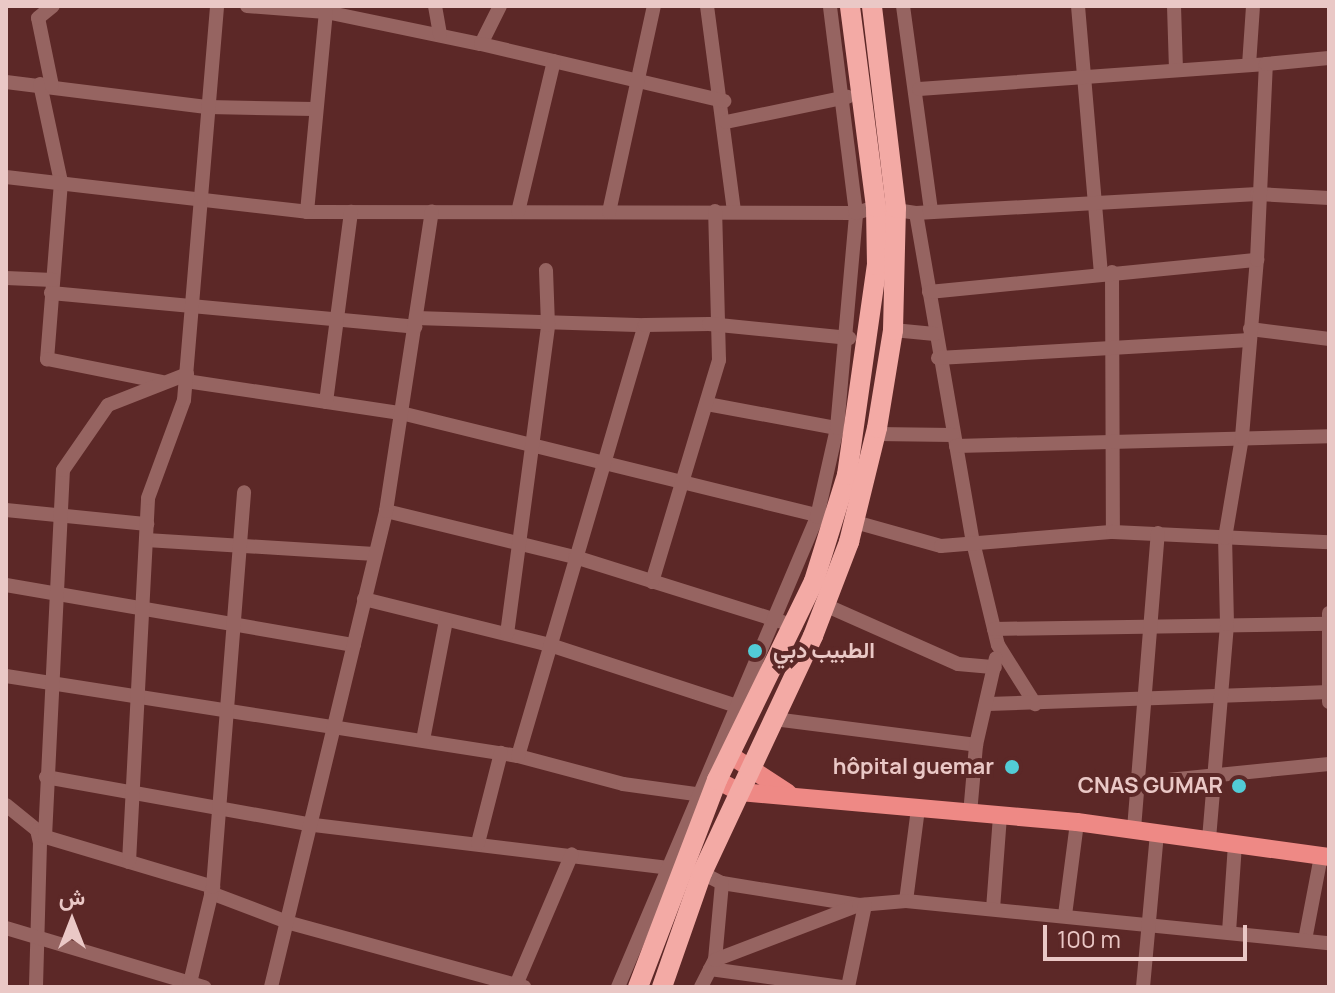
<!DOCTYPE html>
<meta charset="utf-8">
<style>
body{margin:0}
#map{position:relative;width:1335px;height:993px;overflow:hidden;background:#5c2827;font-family:Manrope,Vazirmatn,sans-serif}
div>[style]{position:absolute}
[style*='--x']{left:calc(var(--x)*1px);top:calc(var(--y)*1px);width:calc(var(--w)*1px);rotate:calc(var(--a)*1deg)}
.minor>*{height:14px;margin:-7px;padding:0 7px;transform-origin:7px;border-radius:7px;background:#966461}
.major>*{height:18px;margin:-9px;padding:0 9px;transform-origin:9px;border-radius:9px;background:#ee8985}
.highway>*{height:20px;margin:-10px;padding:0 10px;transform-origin:10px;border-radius:10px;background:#f3aaa5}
.dots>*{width:22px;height:22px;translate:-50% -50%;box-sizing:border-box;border:4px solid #5c2827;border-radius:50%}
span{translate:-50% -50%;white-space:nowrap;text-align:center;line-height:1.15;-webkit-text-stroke:8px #5c2827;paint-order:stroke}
.poi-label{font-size:22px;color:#eac8c6;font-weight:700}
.left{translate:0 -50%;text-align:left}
.right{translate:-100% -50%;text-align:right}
.frame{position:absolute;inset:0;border:8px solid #eac8c6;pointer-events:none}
.north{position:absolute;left:32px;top:881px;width:80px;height:80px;-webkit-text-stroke:6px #5c2827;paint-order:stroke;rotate:0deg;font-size:22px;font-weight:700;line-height:32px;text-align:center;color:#eac8c6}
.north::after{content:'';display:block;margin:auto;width:28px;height:36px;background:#eac8c6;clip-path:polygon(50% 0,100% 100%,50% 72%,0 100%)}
.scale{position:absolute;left:1043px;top:925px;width:204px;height:36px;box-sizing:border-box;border:4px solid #eac8c6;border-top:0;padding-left:10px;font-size:24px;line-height:28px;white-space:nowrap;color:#eac8c6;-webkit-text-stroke:6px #5c2827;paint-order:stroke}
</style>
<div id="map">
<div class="minor">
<div style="--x:247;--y:6;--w:79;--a:4.3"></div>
<div style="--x:326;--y:12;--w:158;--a:11.7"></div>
<div style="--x:481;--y:44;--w:42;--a:-63.4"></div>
<div style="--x:435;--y:6;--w:29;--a:80"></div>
<div style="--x:707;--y:6;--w:207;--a:82.5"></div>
<div style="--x:903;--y:6;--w:207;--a:82.2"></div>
<div style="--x:1078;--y:6;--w:268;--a:85.1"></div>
<div style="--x:1174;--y:6;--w:64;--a:88.2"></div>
<div style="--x:481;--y:44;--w:250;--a:13.2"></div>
<div style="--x:1249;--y:65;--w:59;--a:-86.1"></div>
<div style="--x:6;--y:82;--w:204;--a:7.1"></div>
<div style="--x:208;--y:107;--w:106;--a:1.1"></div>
<div style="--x:40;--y:84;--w:100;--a:77.9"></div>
<div style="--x:61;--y:182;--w:178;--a:94.5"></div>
<div style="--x:47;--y:359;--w:117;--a:11.3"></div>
<div style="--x:52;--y:86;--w:69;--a:-101.6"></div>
<div style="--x:38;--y:18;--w:19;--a:-39"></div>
<div style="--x:919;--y:89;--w:348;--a:-4.1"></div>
<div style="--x:726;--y:122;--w:124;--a:-11.7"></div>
<div style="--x:6;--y:177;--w:303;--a:6.6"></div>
<div style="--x:307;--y:212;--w:549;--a:0.1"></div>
<div style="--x:856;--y:213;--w:21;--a:-17"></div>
<div style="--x:876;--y:207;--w:40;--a:8.5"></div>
<div style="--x:916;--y:213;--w:342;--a:-3.2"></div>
<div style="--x:1257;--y:194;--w:72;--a:3.2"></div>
<div style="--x:307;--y:212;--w:201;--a:-84.6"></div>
<div style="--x:518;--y:212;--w:155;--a:-76.6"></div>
<div style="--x:609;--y:212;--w:211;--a:-77.7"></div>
<div style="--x:916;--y:213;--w:334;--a:80.2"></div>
<div style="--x:973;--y:542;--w:106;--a:76.4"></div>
<div style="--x:998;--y:645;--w:70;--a:57.9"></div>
<div style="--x:1112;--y:272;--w:260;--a:89.8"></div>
<div style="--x:6;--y:278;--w:47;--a:2.4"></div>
<div style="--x:929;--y:292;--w:330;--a:-5.6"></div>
<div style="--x:51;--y:293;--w:366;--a:5.3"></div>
<div style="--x:416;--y:318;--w:229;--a:1.8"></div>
<div style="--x:1250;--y:329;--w:80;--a:7.2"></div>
<div style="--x:893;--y:330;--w:42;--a:5.4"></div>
<div style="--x:938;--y:358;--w:312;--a:-3.3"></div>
<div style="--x:186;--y:381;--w:217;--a:8.5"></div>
<div style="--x:401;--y:413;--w:435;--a:13.8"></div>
<div style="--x:326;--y:402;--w:192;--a:-82.5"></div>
<div style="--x:707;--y:404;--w:132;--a:10.5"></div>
<div style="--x:876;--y:434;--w:77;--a:0.7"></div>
<div style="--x:956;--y:446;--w:373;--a:-1.5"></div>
<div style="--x:6;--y:510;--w:142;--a:5.7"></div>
<div style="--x:386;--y:511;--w:195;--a:13.7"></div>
<div style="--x:575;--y:557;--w:231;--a:17.4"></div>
<div style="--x:855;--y:522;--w:89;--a:15.6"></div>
<div style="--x:941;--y:546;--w:173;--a:-4.7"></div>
<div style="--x:1113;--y:532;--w:216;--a:2.7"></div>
<div style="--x:146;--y:540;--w:229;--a:3.5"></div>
<div style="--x:652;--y:582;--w:232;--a:-73.2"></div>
<div style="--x:719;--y:360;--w:149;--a:-91.5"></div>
<div style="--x:6;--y:585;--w:353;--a:9.8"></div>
<div style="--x:364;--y:599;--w:192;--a:13.9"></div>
<div style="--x:550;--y:645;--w:194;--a:18.1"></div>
<div style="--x:825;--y:605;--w:145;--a:23.9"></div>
<div style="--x:958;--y:664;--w:37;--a:5"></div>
<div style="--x:1329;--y:613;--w:89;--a:90"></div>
<div style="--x:994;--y:629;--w:335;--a:-0.9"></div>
<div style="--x:507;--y:634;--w:312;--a:-82.4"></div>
<div style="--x:548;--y:325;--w:55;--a:-92.1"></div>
<div style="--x:6;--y:676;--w:518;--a:8.88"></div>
<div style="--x:518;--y:756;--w:109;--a:14.9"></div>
<div style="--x:623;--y:784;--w:73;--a:7.9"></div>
<div style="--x:988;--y:704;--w:341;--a:-2"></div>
<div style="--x:774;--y:719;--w:204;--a:7.3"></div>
<div style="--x:423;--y:740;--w:121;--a:-79.1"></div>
<div style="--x:518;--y:756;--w:449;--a:-73.6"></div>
<div style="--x:645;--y:325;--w:64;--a:-0.9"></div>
<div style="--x:709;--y:324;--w:141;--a:5.7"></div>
<div style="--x:46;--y:777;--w:272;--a:10.2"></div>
<div style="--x:314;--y:825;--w:359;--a:6.9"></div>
<div style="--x:1138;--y:783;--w:192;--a:-5.7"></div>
<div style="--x:6;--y:805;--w:40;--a:39"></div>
<div style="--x:37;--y:830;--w:13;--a:77"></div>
<div style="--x:40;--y:843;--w:144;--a:91.6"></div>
<div style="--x:970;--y:814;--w:69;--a:-85"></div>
<div style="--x:976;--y:745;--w:89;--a:-77.1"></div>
<div style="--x:1134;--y:829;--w:297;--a:-85.4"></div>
<div style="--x:39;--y:835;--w:182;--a:16.6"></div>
<div style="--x:45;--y:837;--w:367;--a:-87.2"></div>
<div style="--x:63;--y:470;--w:79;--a:-55.3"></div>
<div style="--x:108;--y:405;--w:85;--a:-21.4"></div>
<div style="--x:1209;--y:839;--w:216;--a:-85.2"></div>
<div style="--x:1227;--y:624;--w:86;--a:-91.3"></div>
<div style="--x:1225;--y:538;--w:102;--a:-80.4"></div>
<div style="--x:1242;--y:437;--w:178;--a:-85.2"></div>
<div style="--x:1257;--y:260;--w:196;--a:-87.4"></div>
<div style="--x:1266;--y:64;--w:63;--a:-5.4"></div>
<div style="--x:478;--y:843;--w:93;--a:-75.7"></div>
<div style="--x:129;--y:862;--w:364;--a:-87"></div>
<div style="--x:148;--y:498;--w:104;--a:-69.8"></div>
<div style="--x:184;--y:400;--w:395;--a:-85.2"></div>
<div style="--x:702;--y:873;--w:22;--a:27"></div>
<div style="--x:722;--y:883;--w:139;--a:9.1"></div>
<div style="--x:211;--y:893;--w:85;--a:20.8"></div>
<div style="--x:290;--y:923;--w:243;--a:15.3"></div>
<div style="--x:906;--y:901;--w:94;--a:-82.6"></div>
<div style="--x:993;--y:909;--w:93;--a:-85.7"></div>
<div style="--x:1065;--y:915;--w:94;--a:-82.6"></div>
<div style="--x:6;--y:928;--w:207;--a:16.6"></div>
<div style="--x:1229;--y:932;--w:89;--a:-86.1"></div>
<div style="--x:1305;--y:940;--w:86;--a:-79.2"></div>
<div style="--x:715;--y:960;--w:77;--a:-84.8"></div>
<div style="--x:710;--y:969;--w:133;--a:7.8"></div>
<div style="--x:516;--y:985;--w:142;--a:-66.9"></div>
<div style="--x:189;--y:987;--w:103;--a:-76.5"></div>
<div style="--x:213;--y:887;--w:396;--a:-85.5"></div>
<div style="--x:271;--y:987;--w:490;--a:-76.4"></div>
<div style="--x:386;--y:511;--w:303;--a:-81.3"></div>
<div style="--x:618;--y:987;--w:510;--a:-67.05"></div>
<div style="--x:817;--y:517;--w:91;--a:-77.3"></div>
<div style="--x:837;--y:428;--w:216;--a:-84.9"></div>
<div style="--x:856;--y:213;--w:209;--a:-97.2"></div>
<div style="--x:701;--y:987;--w:30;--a:-63"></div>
<div style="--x:715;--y:960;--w:154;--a:-20.9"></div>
<div style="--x:859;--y:905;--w:47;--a:-4.9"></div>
<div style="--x:906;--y:901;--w:425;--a:5.7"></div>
<div style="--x:848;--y:987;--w:84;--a:-78.3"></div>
<div style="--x:1143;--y:987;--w:155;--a:-84.8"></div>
</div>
<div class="major">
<div style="--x:730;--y:755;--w:69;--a:33.2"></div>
<div style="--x:717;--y:780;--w:26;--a:28"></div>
<div style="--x:740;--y:792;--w:338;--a:5.1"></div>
<div style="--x:1077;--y:822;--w:254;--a:7.9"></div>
</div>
<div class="highway">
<div style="--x:638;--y:987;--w:222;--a:-69.1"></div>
<div style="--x:717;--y:780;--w:221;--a:-64"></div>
<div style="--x:814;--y:581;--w:111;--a:-72.7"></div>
<div style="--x:847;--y:475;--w:212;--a:-81.9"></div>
<div style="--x:877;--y:265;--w:58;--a:-91"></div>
<div style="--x:876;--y:207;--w:203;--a:-97.4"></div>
<div style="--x:662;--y:987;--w:121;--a:-70.7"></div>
<div style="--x:702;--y:873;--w:262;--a:-64.9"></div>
<div style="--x:813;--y:636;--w:101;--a:-69"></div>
<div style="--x:849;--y:542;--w:117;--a:-76.2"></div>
<div style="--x:877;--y:428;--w:99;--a:-80.7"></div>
<div style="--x:893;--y:330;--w:122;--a:-88.6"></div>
<div style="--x:896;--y:208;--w:203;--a:-96.8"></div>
</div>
<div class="dots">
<div style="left:755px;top:651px;background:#52ccd6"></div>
<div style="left:1012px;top:767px;background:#52ccd6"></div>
<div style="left:1239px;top:786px;background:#52ccd6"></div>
</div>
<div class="poi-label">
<span class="left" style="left:773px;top:651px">الطبيب دبي</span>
<span class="right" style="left:994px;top:767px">hôpital guemar</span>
<span class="right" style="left:1223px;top:786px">CNAS GUMAR</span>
</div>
<div class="frame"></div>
<div class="north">ش</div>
<div class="scale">100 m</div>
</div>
